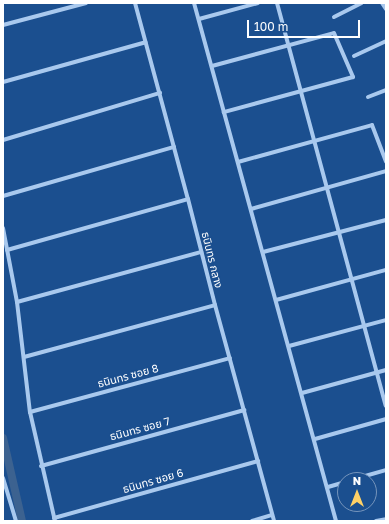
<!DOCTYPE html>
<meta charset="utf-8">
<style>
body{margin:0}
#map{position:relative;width:389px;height:524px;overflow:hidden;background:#1b4f8f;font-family:"Golos Text","Noto Sans Thai",sans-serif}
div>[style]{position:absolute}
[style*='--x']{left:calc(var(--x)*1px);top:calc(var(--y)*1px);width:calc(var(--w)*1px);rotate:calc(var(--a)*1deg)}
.canal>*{height:8px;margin:-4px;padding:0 4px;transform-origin:4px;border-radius:4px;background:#3c6290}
.street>*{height:4px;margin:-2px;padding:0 2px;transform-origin:2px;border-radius:2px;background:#a9c9ee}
span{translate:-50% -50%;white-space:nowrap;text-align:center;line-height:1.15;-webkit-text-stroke:3px #1b4f8f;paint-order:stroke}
.street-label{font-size:11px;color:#fff}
.frame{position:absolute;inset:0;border:4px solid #fff;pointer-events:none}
.north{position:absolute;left:337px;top:472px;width:40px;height:40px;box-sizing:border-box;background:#1b4f8f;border:1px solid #7695bc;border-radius:50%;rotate:0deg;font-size:11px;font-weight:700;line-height:16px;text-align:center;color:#fff}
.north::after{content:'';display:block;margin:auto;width:14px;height:18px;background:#ffd166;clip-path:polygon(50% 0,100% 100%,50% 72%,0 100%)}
.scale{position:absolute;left:247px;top:20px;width:113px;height:18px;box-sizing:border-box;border:2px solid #fff;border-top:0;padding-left:5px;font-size:12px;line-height:14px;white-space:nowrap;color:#fff;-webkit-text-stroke:3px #1b4f8f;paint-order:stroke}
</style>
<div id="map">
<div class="canal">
<div style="--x:3;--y:438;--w:85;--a:77.1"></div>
</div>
<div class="street">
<div style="--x:135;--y:3;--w:203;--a:74.9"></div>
<div style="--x:188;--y:199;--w:109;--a:75.7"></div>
<div style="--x:215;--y:305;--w:224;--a:74.7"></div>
<div style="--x:194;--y:3;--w:537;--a:74.67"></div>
<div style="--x:277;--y:3;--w:417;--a:74.9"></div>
<div style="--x:382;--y:3;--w:7;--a:56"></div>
<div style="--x:334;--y:17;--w:31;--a:-27"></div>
<div style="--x:199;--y:19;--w:61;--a:-15.2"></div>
<div style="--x:3;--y:25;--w:86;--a:-14.8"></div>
<div style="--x:354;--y:56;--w:35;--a:-25"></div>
<div style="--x:212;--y:66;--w:126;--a:-15.1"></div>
<div style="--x:334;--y:33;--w:48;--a:66.6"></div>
<div style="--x:353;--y:77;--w:134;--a:164.8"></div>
<div style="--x:3;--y:82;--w:148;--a:-15.6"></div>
<div style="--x:368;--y:97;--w:19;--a:-21"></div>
<div style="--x:3;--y:140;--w:164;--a:-16.7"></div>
<div style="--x:238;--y:162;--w:139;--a:-15.4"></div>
<div style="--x:372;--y:125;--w:39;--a:69"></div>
<div style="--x:3;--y:196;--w:178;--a:-16"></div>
<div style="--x:251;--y:209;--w:140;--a:-15.7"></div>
<div style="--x:3;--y:228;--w:75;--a:79.3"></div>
<div style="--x:17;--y:302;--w:111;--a:83.3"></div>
<div style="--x:30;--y:412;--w:112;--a:77.1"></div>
<div style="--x:7;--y:250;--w:188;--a:-15.7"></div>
<div style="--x:263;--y:252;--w:127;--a:-14.6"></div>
<div style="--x:276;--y:300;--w:114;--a:-15.3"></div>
<div style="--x:17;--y:302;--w:191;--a:-15.2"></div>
<div style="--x:289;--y:346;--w:100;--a:-15"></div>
<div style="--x:24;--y:357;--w:198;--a:-15.2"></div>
<div style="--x:302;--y:393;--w:87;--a:-15.3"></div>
<div style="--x:30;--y:412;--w:207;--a:-15.1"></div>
<div style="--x:315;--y:439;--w:74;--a:-15.7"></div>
<div style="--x:41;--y:466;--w:211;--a:-15.4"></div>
<div style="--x:3;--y:478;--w:45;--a:73.2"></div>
<div style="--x:351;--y:480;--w:36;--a:-16"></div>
<div style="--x:328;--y:487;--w:18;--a:-16"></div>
<div style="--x:54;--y:518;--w:212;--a:-15.6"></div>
<div style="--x:252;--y:521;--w:21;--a:-17"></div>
<div style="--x:376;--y:521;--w:10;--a:-11"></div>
</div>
<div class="street-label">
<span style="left:212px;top:260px;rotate:76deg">ธนินทร กลาง</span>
<span style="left:128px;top:376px;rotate:-15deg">ธนินทร ซอย 8</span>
<span style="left:140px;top:429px;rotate:-15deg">ธนินทร ซอย 7</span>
<span style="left:153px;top:481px;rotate:-16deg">ธนินทร ซอย 6</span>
</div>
<div class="frame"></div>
<div class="north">N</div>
<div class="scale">100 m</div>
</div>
